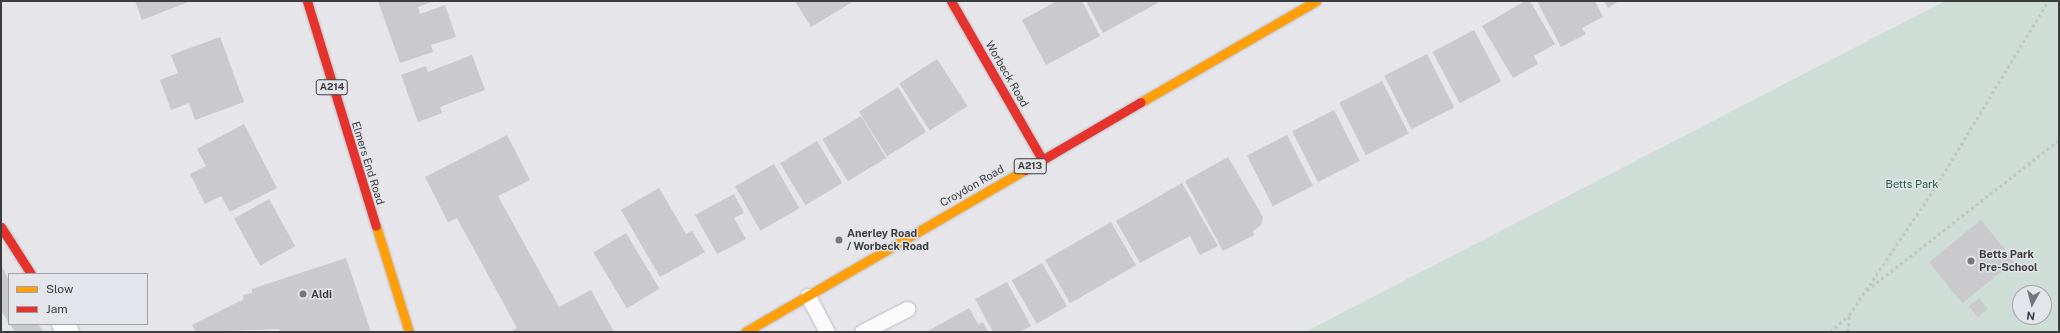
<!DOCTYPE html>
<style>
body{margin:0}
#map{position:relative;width:2060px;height:333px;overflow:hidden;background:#e5e5ea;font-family:"Public Sans",sans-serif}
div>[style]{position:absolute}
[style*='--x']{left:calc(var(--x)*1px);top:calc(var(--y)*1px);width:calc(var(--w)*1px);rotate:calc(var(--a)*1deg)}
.green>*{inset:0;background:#ceded7}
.building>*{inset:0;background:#cac9cc;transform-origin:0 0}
.path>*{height:2.5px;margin-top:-1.25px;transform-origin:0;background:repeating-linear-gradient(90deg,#c4c4c5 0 3px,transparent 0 6px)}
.roads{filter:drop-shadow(0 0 1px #bcbcc0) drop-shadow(0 0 1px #bcbcc0)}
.lane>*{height:15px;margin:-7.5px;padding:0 7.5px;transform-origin:7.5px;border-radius:7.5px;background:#fbfbfc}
.street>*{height:22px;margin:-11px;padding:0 11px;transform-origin:11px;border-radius:11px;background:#fbfbfc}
.slow>*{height:9px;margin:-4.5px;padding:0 4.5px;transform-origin:4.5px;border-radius:4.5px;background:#ff9f0a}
.jam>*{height:9px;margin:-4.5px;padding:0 4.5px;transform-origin:4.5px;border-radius:4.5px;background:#e5322d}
.dots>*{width:11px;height:11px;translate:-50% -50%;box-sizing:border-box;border:2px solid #e4e4eb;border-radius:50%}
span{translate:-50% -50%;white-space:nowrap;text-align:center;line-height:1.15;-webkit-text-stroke:3px #e4e4eb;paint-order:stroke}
.shield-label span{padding:1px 3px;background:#e4e4eb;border:1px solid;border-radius:3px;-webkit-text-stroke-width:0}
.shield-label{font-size:10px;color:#3b3c3e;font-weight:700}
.street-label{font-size:11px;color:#3b3c3e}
.park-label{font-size:11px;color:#256045}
.poi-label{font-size:11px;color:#3b3c3e;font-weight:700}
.left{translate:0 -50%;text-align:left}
.frame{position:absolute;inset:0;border:2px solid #3b3c3e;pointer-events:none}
.legend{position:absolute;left:8px;top:273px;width:140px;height:52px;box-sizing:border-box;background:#e4e4eb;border:1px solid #a0a1a6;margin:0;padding:5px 7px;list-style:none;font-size:12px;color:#3b3c3e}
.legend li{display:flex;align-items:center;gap:8px;height:20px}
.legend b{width:20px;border:1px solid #a0a1a6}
.north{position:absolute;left:2012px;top:285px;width:40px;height:40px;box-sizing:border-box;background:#e4e4eb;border:1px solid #a0a1a6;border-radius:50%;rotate:187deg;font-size:11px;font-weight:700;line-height:16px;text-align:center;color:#3b3c3e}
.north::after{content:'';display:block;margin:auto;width:14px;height:18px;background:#76777a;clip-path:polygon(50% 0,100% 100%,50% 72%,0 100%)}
</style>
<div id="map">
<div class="green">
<div style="clip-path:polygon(evenodd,1945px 1px,2059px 1px,2059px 332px,1305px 332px,1945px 1px,2020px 293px,2044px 293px,2044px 317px,2020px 317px,2020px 293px)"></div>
</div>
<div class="building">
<div style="clip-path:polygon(135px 1px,191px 1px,142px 20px)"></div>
<div style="clip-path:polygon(378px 1px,434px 1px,418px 7px,420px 14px,445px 5px,456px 37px,431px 45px,433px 52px,400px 63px)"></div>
<div style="clip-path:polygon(795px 1px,854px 1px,811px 27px)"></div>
<div style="clip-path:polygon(1057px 1px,1082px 1px,1100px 36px,1046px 65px,1022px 20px)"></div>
<div style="clip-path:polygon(1086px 1px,1156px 1px,1158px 3px,1103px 33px)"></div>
<div style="clip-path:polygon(1525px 1px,1530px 1px,1555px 44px,1534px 56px,1538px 64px,1513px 78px,1482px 26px)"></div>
<div style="clip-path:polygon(1537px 1px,1595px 1px,1603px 17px,1582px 28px,1586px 34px,1561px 47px)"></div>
<div style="clip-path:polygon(1604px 1px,1619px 1px,1608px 8px)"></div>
<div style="left:1474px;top:30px;width:58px;height:47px;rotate:62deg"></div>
<div style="clip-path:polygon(220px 37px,244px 102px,195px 120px,189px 103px,171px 110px,160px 80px,178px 73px,171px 55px)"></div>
<div style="left:1427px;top:54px;width:60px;height:48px;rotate:63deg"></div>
<div style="clip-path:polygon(472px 55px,485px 90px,440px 107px,442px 113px,418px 122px,401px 75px,426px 66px,428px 72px)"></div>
<div style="left:937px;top:59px;width:56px;height:45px;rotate:57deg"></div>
<div style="left:1382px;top:81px;width:59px;height:48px;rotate:63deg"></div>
<div style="left:898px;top:87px;width:53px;height:46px;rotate:58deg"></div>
<div style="left:1334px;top:110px;width:57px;height:47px;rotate:63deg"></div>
<div style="left:861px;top:116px;width:49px;height:45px;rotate:59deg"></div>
<div style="clip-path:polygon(244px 124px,277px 188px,230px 212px,221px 196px,205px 204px,190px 174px,206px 166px,197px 149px)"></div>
<div style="clip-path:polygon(507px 135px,530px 180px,498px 196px,559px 307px,591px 290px,614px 332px,511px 332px,517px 328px,457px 218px,448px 222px,425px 177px)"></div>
<div style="left:1287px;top:135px;width:57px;height:45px;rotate:63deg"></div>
<div style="left:817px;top:141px;width:49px;height:43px;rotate:59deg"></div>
<div style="clip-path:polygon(1228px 157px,1263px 217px,1261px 225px,1253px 231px,1254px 235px,1223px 251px,1185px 181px)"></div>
<div style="left:774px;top:164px;width:51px;height:45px;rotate:60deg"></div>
<div style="clip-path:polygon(1182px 183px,1218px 246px,1200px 255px,1190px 236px,1140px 263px,1116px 221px)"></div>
<div style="clip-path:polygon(659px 188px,686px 234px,692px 231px,705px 252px,660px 277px,621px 210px)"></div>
<div style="clip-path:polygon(734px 194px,744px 213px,734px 218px,746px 239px,717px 254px,695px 215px)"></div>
<div style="left:269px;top:199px;width:54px;height:40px;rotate:61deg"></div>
<div style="left:1981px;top:220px;width:53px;height:67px;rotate:51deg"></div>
<div style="left:1111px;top:222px;width:50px;height:76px;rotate:60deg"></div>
<div style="left:626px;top:233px;width:65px;height:38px;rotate:59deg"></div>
<div style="clip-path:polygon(346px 258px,371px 332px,280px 332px,279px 329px,196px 332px,192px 325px,244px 299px,243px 295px,252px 293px,252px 289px)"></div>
<div style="left:1042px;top:263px;width:50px;height:35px;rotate:60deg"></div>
<div style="clip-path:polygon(1px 264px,9px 281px,9px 323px,1px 311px)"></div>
<div style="clip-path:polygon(1007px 282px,1031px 326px,1019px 332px,993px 332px,975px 299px)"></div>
<div style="left:1979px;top:298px;width:14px;height:13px;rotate:51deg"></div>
<div style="clip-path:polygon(969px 308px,978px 324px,983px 322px,988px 332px,926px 332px)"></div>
<div style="clip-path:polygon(10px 324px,38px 324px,44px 332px,15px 332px)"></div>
</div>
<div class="path">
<div style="--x:1867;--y:290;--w:244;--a:-38"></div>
<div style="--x:1830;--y:332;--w:25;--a:-42"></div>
<div style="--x:1848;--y:332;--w:17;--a:-87"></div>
<div style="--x:1849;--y:315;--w:156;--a:-56"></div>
<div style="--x:1936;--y:186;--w:216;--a:-58.8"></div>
</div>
<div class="roads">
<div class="lane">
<div style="--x:808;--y:296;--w:41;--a:62.2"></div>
<div style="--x:862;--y:332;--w:51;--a:-27.1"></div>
</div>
<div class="street">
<div style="--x:63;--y:324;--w:9;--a:58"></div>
</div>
<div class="slow">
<div style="--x:1141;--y:102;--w:202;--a:-30"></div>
<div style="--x:376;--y:226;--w:111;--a:72.7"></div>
<div style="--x:745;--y:332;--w:323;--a:-30.1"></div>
</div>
<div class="jam">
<div style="--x:307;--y:1;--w:235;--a:73"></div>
<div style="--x:951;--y:1;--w:182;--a:60.1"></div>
<div style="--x:1025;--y:170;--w:134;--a:-30.4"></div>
<div style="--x:1;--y:227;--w:56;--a:57.4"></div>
</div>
</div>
<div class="dots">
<div style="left:839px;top:240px;background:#76777a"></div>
<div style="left:1971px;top:261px;background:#76777a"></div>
<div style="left:303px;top:294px;background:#76777a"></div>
</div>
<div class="shield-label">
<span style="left:332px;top:87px">A214</span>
<span style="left:1030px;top:166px">A213</span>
</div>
<div class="street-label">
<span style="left:1007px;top:74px;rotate:60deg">Worbeck Road</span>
<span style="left:368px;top:163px;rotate:73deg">Elmers End Road</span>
<span style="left:972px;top:186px;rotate:-30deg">Croydon Road</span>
</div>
<div class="park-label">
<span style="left:1912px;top:184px">Betts Park</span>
</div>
<div class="poi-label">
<span class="left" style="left:847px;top:240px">Anerley Road<br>/ Worbeck Road</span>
<span class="left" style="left:1979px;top:261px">Betts Park<br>Pre-School</span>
<span class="left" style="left:311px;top:294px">Aldi</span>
</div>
<div class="frame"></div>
<ul class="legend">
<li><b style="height:5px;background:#ff9f0a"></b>Slow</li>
<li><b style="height:5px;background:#e5322d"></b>Jam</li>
</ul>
<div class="north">N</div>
</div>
